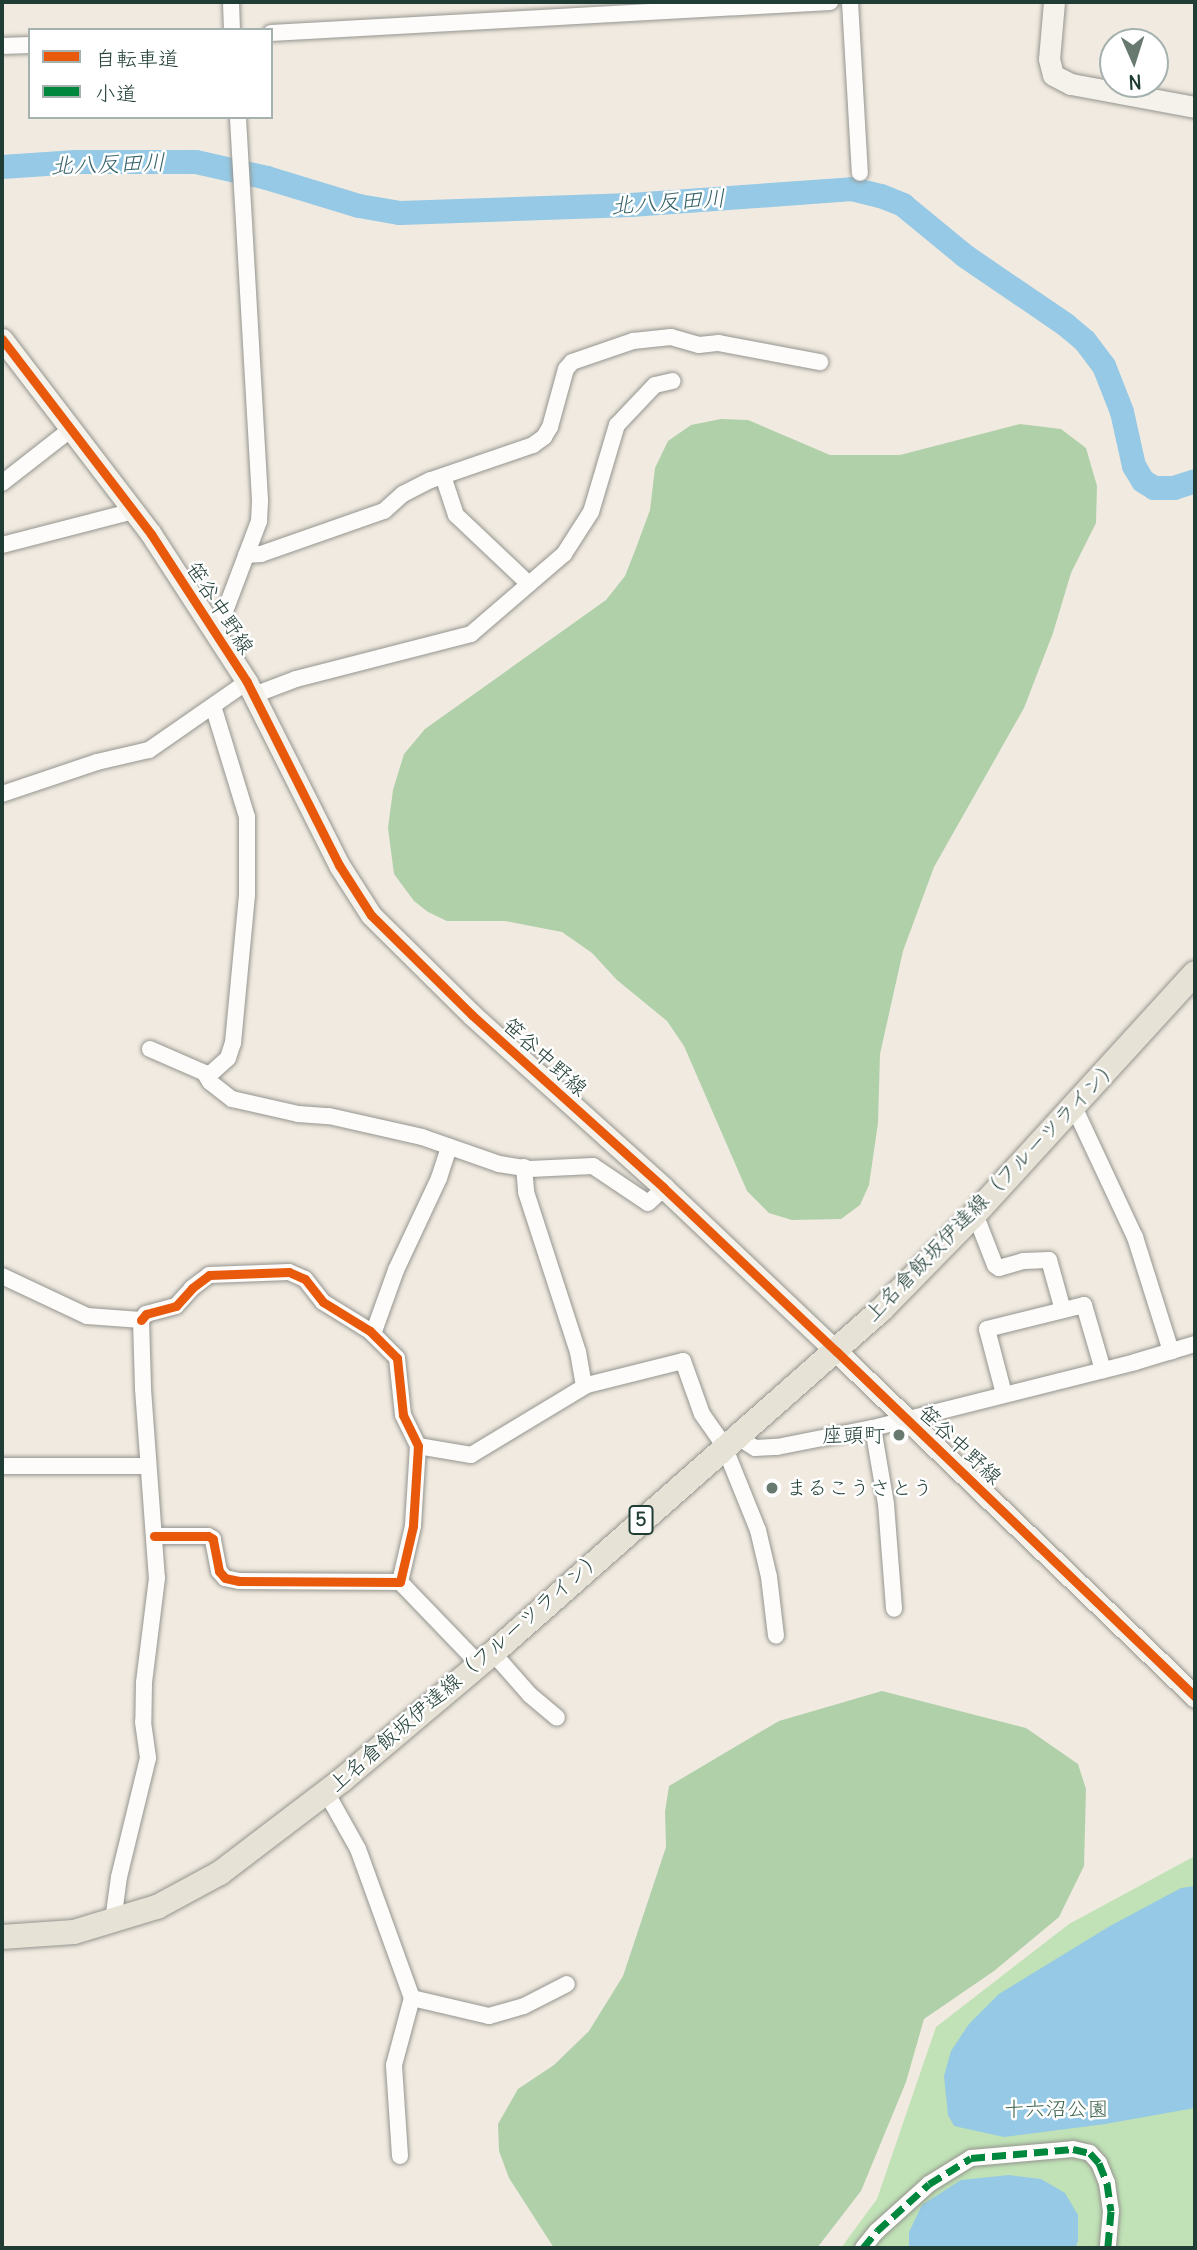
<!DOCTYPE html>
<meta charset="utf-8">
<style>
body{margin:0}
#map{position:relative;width:1197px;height:2250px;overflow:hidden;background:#f1eae0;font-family:Delius,"Klee One",sans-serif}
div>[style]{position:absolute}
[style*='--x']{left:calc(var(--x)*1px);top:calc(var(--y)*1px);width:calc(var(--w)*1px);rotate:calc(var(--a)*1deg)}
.green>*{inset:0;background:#c0e2b6}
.forest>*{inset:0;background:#b0d0aa}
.water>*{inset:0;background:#95c9e5}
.river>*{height:24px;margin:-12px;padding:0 12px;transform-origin:12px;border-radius:12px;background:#95c9e5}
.roads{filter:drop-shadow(0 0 2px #94958f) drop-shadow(0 0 2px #94958f)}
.street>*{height:16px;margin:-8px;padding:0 8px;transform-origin:8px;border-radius:8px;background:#fdfcfa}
.secondary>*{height:21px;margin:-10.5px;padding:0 10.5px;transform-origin:10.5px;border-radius:10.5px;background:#f4f2eb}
.primary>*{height:24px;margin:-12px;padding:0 12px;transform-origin:12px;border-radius:12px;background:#e7e2d6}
.quiet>*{height:7px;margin-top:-3.5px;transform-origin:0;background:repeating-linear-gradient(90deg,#00873e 0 14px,transparent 0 21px)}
.cycleway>*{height:9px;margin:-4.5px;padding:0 4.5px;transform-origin:4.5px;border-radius:4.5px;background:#e8590c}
.dots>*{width:19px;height:19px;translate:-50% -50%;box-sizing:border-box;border:4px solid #fff;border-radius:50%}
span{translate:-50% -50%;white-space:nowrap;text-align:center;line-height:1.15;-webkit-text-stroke:5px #fff;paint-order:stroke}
.shield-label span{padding:2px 5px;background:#fff;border:2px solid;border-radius:5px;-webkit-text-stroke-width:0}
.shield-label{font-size:19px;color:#1f3d34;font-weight:700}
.street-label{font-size:21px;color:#1f3d34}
.poi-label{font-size:21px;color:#1f3d34}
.right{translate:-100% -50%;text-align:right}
.left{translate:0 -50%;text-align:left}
.park-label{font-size:21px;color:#3d644c}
.water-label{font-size:23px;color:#36636a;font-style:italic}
.frame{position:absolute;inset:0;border:4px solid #1f3d34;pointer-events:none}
.legend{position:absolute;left:28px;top:28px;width:245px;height:91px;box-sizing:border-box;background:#fff;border:2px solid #a5b1ae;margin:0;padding:9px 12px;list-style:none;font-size:21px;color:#1f3d34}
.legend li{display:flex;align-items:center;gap:14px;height:35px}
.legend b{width:35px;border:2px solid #a5b1ae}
.north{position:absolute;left:1099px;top:28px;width:70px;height:70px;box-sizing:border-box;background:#fff;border:2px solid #a5b1ae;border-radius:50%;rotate:177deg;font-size:19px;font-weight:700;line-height:28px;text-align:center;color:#1f3d34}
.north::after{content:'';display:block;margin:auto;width:24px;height:32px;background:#687a70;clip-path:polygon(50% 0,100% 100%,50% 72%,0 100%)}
</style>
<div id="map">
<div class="green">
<div style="clip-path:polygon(1195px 1856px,1195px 2248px,841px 2248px,877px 2199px,936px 2027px,1069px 1924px)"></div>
</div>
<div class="forest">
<div style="clip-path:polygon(721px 419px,748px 420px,830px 455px,900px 455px,1020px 424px,1061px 429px,1086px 448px,1097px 486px,1096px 523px,1071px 573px,1053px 633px,1024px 708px,934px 867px,903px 951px,880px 1054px,878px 1123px,869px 1185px,860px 1205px,841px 1219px,792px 1220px,769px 1213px,747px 1191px,684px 1046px,667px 1021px,617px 980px,592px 953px,562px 932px,505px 921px,447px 921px,428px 912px,414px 901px,394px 874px,388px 828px,393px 790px,404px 754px,425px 729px,606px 600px,625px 576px,636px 548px,650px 510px,655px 468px,668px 441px,691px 425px)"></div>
<div style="clip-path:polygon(882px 1691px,1026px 1728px,1078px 1764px,1086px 1789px,1084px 1866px,1059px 1917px,994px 1971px,924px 2019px,906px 2082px,861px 2191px,817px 2248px,554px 2248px,509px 2178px,499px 2151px,498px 2124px,518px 2089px,554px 2065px,589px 2031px,623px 1976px,666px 1847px,665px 1812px,669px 1786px,779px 1721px)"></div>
</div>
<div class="water">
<div style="clip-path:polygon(1195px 1886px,1195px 2108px,1105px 2124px,1004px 2137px,954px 2126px,948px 2115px,944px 2076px,951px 2051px,969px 2024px,999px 1994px,1110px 1926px,1181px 1888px)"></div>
<div style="clip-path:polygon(1009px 2175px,1041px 2179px,1065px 2193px,1078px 2215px,1078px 2241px,1075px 2248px,909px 2248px,909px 2232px,922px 2205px,961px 2180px)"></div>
</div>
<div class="river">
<div style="--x:2;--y:167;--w:74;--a:-3.9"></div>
<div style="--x:76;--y:162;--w:120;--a:0"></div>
<div style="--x:196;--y:162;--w:73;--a:12.7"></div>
<div style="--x:267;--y:178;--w:96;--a:16.9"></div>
<div style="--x:359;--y:206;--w:42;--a:9.7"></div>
<div style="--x:400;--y:213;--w:231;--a:-2"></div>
<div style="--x:631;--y:205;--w:222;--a:-4.1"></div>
<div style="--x:852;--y:189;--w:30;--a:14"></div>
<div style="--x:881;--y:196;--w:24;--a:22"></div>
<div style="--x:903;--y:205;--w:80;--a:39.4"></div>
<div style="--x:965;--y:256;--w:122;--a:34.3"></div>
<div style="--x:1066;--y:325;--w:25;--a:40"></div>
<div style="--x:1085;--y:341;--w:31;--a:53"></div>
<div style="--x:1104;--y:366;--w:49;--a:68.6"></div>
<div style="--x:1122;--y:412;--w:55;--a:77.5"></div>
<div style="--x:1134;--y:466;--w:17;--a:59"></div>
<div style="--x:1143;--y:481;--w:13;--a:32"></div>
<div style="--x:1154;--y:488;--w:20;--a:0"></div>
<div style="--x:1174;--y:488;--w:22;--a:-18"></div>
</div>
<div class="roads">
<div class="street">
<div style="--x:231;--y:2;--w:28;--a:88"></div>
<div style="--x:850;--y:2;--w:171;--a:86.7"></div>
<div style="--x:271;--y:33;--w:560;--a:-3.17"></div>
<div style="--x:2;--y:46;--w:28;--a:-2"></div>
<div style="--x:443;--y:476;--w:41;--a:71.6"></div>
<div style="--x:456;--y:515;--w:100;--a:43.4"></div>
<div style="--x:2;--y:483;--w:88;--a:-38"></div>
<div style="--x:2;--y:545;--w:135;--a:-14.5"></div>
<div style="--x:246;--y:555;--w:15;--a:-4"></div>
<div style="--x:261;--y:554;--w:130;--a:-19.3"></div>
<div style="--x:384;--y:511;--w:25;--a:-42"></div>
<div style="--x:403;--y:494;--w:31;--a:-27"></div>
<div style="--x:431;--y:480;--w:108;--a:-18.9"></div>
<div style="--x:533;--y:445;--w:14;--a:-36"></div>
<div style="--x:544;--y:437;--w:12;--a:-59"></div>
<div style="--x:550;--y:427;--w:60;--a:-74.6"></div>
<div style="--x:566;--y:369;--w:9;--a:-49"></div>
<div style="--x:572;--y:362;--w:65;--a:-19"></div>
<div style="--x:633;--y:341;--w:38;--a:-6"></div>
<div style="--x:671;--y:337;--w:29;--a:16"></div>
<div style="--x:699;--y:345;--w:20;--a:-6"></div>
<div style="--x:719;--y:343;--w:103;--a:10.7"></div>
<div style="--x:216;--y:635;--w:122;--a:-69.3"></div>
<div style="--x:259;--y:521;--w:21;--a:-87"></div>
<div style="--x:260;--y:500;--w:384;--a:-93.3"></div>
<div style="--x:254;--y:695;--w:45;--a:-20.9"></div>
<div style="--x:296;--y:679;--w:181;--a:-14.4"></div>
<div style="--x:471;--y:634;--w:123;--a:-40.7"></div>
<div style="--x:564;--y:554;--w:50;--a:-57.3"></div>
<div style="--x:591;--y:512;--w:91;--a:-73.4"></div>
<div style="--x:617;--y:425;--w:55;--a:-46.5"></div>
<div style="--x:655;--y:385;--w:18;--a:-13"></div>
<div style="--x:2;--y:794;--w:100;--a:-18.6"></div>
<div style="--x:97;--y:762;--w:53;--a:-13"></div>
<div style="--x:149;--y:750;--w:119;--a:-34.8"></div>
<div style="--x:150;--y:1049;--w:60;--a:23.6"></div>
<div style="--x:205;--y:1073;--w:10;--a:61"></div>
<div style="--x:210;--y:1082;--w:28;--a:38"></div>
<div style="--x:232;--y:1099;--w:68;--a:12.8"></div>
<div style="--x:298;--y:1114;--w:31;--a:4"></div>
<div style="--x:329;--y:1116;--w:95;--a:12.7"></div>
<div style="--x:422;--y:1137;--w:82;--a:19.3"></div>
<div style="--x:499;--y:1164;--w:31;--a:9"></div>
<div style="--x:530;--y:1169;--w:63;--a:-2.7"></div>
<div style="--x:593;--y:1166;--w:66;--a:33.9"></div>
<div style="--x:648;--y:1203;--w:22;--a:-43"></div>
<div style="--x:207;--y:1077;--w:28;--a:-42"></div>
<div style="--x:228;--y:1058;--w:16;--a:-72"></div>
<div style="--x:233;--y:1043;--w:149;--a:-84.6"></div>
<div style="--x:247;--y:895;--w:78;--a:-90"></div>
<div style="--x:247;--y:817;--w:116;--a:-107"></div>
<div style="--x:1074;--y:1107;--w:144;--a:64.9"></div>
<div style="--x:1135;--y:1237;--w:120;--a:72.5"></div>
<div style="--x:524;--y:1167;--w:25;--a:85"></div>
<div style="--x:526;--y:1192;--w:168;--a:72"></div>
<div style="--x:578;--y:1352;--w:35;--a:80"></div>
<div style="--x:975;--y:1214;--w:55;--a:68.6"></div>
<div style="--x:995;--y:1265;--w:5;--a:37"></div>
<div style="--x:999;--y:1268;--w:25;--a:-16"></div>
<div style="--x:1023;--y:1261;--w:26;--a:-2"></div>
<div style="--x:1049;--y:1260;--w:52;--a:74.4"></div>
<div style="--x:2;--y:1276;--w:94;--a:25.2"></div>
<div style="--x:87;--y:1316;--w:54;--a:4.2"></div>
<div style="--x:141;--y:1320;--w:69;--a:88.3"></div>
<div style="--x:143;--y:1389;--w:190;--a:85.8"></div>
<div style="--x:157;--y:1578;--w:106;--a:97.1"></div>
<div style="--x:144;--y:1683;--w:39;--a:91"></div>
<div style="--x:143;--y:1722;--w:36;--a:82"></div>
<div style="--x:148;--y:1758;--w:122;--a:103.7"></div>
<div style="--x:119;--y:1877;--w:44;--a:97.8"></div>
<div style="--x:141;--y:1320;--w:8;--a:-50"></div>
<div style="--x:146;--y:1314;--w:31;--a:-15"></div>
<div style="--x:176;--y:1306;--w:24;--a:-48"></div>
<div style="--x:192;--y:1288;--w:21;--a:-37"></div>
<div style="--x:209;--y:1275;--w:80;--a:-2.1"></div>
<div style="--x:289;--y:1272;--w:17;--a:24"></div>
<div style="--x:305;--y:1279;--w:29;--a:52"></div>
<div style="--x:323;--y:1302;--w:55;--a:31.7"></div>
<div style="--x:370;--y:1331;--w:38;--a:45"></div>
<div style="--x:397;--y:1358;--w:57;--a:84"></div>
<div style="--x:403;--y:1415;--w:34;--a:64"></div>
<div style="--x:418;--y:1446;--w:80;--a:93.6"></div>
<div style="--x:413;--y:1526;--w:57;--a:103.1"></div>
<div style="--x:400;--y:1582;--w:161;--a:-179.6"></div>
<div style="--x:239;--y:1581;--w:14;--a:-168"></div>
<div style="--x:225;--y:1578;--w:9;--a:-131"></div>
<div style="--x:219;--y:1571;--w:33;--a:-101"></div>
<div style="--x:213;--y:1539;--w:6;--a:-149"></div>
<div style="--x:208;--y:1536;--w:54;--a:180"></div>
<div style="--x:373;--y:1334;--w:68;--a:-70.2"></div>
<div style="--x:396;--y:1270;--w:102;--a:-64.9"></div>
<div style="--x:439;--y:1178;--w:33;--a:-72"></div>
<div style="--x:1004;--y:1394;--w:67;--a:-104.7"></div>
<div style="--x:987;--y:1329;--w:100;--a:-13.9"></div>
<div style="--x:1084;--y:1305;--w:68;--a:73.7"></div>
<div style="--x:873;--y:1428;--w:77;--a:80.3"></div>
<div style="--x:886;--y:1504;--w:105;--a:85.6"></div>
<div style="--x:738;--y:1437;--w:20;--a:33"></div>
<div style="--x:755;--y:1448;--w:22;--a:-3"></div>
<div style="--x:777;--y:1447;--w:98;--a:-11.2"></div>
<div style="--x:873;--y:1428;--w:270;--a:-14.1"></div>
<div style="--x:1135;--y:1362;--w:63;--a:-16.7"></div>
<div style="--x:418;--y:1446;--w:54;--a:9.6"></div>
<div style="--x:471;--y:1455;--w:135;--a:-31.1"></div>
<div style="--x:587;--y:1385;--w:99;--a:-14"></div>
<div style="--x:683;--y:1361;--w:56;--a:70.3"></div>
<div style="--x:702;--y:1414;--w:39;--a:55"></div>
<div style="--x:724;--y:1446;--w:91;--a:68"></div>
<div style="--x:758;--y:1530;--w:48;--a:76.8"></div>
<div style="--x:769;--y:1577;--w:59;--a:83.2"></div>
<div style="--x:2;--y:1466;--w:146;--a:0"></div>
<div style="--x:400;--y:1582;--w:114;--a:46.1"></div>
<div style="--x:493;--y:1653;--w:56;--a:48.6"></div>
<div style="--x:530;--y:1695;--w:35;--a:40"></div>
<div style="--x:326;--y:1792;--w:65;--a:60.7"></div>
<div style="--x:358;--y:1849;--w:158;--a:70.1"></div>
<div style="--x:412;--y:1998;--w:79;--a:13.2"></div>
<div style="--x:489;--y:2016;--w:36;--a:-16"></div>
<div style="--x:524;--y:2006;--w:48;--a:-27.1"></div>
<div style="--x:400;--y:2156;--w:91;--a:-93.8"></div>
<div style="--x:394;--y:2065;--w:69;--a:-75"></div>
<div style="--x:863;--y:2248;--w:22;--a:-51"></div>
<div style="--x:877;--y:2231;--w:70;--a:-42.1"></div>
<div style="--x:929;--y:2184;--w:49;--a:-31.8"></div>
<div style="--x:971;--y:2158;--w:102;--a:-5"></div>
<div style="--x:1073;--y:2149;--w:17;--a:13"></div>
<div style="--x:1090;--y:2153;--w:13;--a:48"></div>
<div style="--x:1099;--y:2163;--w:22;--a:68"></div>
<div style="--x:1107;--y:2183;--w:28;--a:82"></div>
<div style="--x:1111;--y:2211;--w:37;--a:95"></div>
</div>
<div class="secondary">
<div style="--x:1054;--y:2;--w:57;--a:95"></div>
<div style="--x:1049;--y:59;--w:16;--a:76"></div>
<div style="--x:1053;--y:75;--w:20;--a:27"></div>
<div style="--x:1071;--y:84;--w:126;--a:10.5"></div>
<div style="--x:2;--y:339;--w:245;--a:52.6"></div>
<div style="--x:151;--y:534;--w:176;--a:57"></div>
<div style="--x:247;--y:682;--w:205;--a:63.3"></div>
<div style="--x:339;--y:865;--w:59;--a:57.4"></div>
<div style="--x:371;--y:915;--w:142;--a:44.7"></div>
<div style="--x:472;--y:1015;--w:258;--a:42"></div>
<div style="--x:664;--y:1188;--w:237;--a:43.5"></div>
<div style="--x:836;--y:1351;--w:499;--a:43.9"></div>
</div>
<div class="primary">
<div style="--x:2;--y:1937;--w:72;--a:-4"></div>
<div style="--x:74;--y:1932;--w:87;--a:-16.8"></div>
<div style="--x:157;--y:1907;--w:72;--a:-28.4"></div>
<div style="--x:220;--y:1873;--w:153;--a:-37.3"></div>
<div style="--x:342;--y:1780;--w:197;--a:-40.1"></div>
<div style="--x:493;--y:1653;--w:518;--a:-41.48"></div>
<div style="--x:881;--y:1310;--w:134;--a:-45.6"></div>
<div style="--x:975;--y:1214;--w:326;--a:-47.6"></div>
</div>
</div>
<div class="quiet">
<div style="--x:863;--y:2248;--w:22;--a:-51"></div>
<div style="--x:877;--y:2231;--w:70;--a:-42.1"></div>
<div style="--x:929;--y:2184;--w:49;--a:-31.8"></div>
<div style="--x:971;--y:2158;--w:102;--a:-5"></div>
<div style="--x:1073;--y:2149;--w:17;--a:13"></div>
<div style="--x:1090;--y:2153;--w:13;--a:48"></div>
<div style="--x:1099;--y:2163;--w:22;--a:68"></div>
<div style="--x:1107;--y:2183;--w:28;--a:82"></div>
<div style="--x:1111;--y:2211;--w:37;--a:95"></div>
</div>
<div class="cycleway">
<div style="--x:2;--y:339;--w:245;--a:52.6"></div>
<div style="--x:151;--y:534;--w:176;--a:57"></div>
<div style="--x:247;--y:682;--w:205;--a:63.3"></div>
<div style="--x:339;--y:865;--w:59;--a:57.4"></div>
<div style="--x:371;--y:915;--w:142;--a:44.7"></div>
<div style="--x:472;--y:1015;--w:258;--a:42"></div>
<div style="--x:664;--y:1188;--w:237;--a:43.5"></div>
<div style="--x:836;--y:1351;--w:499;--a:43.9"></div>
<div style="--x:141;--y:1320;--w:8;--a:-50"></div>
<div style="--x:146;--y:1314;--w:31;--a:-15"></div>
<div style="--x:176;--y:1306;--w:24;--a:-48"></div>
<div style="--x:192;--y:1288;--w:21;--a:-37"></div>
<div style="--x:209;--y:1275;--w:80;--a:-2.1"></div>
<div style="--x:289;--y:1272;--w:17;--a:24"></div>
<div style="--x:305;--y:1279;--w:29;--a:52"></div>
<div style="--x:323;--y:1302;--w:55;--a:31.7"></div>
<div style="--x:370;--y:1331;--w:38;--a:45"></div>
<div style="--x:397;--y:1358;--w:57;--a:84"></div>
<div style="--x:403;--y:1415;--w:34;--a:64"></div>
<div style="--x:418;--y:1446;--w:80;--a:93.6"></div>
<div style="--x:413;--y:1526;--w:57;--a:103.1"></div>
<div style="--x:400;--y:1582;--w:161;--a:-179.6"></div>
<div style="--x:239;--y:1581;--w:14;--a:-168"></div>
<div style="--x:225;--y:1578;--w:9;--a:-131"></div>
<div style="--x:219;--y:1571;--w:33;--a:-101"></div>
<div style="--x:213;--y:1539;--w:6;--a:-149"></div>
<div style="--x:208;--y:1536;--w:54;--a:180"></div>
</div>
<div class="dots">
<div style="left:899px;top:1435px;background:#687a70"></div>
<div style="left:772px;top:1488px;background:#687a70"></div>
</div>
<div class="shield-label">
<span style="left:641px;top:1520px">5</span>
</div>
<div class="street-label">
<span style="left:220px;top:608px;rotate:57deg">笹谷中野線</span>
<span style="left:545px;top:1057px;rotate:42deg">笹谷中野線</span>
<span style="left:992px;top:1190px;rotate:-46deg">上名倉飯坂伊達線（フルーツライン）</span>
<span style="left:960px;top:1445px;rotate:43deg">笹谷中野線</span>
<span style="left:466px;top:1671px;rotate:-41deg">上名倉飯坂伊達線（フルーツライン）</span>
</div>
<div class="poi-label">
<span class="right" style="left:885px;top:1435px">座頭町</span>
<span class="left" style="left:786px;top:1488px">まるこうさとう</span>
</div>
<div class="park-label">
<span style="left:1056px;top:2109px">十六沼公園</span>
</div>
<div class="water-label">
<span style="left:108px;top:164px;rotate:-2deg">北八反田川</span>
<span style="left:668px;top:202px;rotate:-4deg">北八反田川</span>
</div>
<div class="frame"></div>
<ul class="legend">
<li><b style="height:9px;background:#e8590c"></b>自転車道</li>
<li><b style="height:9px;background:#00873e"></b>小道</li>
</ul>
<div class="north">N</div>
</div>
